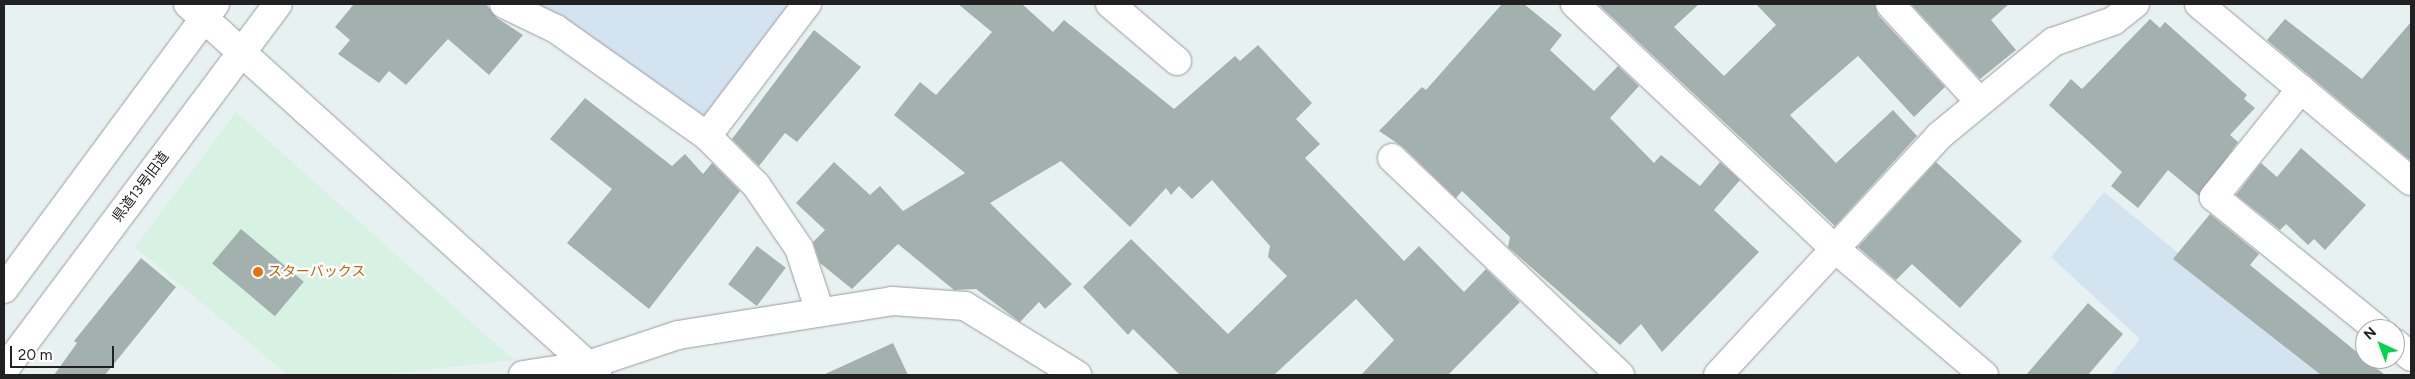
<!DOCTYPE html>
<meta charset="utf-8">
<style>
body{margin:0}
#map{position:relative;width:2415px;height:379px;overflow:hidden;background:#e8f1f2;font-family:Figtree,"Noto Sans JP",sans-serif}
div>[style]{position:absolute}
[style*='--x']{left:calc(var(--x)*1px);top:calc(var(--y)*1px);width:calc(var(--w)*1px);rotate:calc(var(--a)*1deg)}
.commercial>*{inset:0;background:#d7f2e2}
.farmland>*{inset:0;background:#d3e3f0}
.building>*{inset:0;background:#a3b1ae;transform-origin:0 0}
.roads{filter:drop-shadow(0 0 1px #9b9b9b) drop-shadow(0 0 1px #9b9b9b)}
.minor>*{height:28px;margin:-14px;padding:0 14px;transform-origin:14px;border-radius:14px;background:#fff}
.dots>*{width:14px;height:14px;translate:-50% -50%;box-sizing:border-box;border:2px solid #fff;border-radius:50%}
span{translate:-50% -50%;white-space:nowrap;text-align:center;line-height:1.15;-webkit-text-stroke:4.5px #fff;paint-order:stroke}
.street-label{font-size:14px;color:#212121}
.food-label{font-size:14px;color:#c56008}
.left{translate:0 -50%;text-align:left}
.frame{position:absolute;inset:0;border:5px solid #212121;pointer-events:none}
.north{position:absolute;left:2355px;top:319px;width:50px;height:50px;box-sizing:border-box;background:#fff;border:1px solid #a6a6a6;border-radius:50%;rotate:317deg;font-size:14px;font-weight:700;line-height:20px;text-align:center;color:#212121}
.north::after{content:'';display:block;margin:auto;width:18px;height:22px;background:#00d34e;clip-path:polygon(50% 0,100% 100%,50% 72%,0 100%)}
.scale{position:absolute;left:10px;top:346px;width:104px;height:22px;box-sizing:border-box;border:2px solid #212121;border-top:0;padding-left:6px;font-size:15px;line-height:18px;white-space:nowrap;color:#212121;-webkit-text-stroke:4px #fff;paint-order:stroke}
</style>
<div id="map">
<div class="commercial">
<div style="clip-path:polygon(236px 112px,514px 360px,377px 375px,288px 375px,135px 247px)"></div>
</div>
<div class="farmland">
<div style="clip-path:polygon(536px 4px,783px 4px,798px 15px,708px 126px)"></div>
<div style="clip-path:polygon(2104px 192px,2327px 375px,2111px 375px,2140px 339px,2051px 257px)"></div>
</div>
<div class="building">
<div style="clip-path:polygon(354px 4px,486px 4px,497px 18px,523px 35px,489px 75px,448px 39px,406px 85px,389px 71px,379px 83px,338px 54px,350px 40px,335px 27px)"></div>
<div style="clip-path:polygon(958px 4px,1022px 4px,1053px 32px,1064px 20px,1174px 109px,1235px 56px,1240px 61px,1258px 45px,1312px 103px,1296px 119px,1320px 144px,1305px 158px,1404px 261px,1419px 246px,1464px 292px,1486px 269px,1520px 302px,1448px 375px,1361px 375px,1394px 340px,1356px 299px,1274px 375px,1180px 375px,1133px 329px,1128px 335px,1083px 287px,1131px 239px,1228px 334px,1287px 276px,1268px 257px,1270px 246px,1212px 180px,1192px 199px,1179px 186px,1171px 195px,1166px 188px,1130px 227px,1061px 161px,990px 203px,1072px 284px,1045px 309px,1039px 302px,1020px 322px,976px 289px,954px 290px,898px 244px,852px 289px,820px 263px,813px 242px,825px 230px,796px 203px,834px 162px,870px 195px,880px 186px,903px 211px,965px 173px,894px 115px,920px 82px,936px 95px,992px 32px)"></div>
<div style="clip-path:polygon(1502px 4px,1524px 4px,1562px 35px,1550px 50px,1594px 91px,1618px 66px,1639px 86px,1610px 118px,1654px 163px,1661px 155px,1700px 186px,1720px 162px,1740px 180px,1714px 210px,1759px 252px,1662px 352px,1641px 324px,1620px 345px,1508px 247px,1510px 237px,1462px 191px,1456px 198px,1403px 147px,1379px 131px,1422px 87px,1426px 90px)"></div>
<div style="clip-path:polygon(1598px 4px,1699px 4px,1674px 27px,1724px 76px,1776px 25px,1756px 4px,1875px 4px,1878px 15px,1945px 87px,1914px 117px,1858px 56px,1790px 115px,1836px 163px,1893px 110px,1917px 136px,1835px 226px)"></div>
<div style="clip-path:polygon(1911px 4px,2009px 4px,1991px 20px,2016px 50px,1980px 79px)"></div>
<div style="clip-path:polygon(2150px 19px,2160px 28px,2165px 22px,2247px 95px,2244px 99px,2255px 108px,2230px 135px,2238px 142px,2199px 196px,2168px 170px,2138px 208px,2111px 186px,2122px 172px,2049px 105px,2071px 79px,2082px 89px)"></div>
<div style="clip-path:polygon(2285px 19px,2362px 79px,2411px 22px,2411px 161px,2267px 40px)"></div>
<div style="clip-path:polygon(814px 30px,861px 67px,797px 142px,785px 133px,759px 166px,732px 139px)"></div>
<div style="clip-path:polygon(585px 98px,672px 166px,685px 154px,703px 174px,712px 163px,740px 191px,649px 309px,567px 243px,612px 189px,550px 139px)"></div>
<div style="clip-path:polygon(2301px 148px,2366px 205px,2325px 250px,2314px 239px,2308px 245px,2286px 224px,2280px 230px,2236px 195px,2261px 163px,2277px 177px)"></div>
<div style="clip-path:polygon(1936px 162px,2022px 241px,1960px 308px,1912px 264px,1896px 280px,1858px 247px)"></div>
<div style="clip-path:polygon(2210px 214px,2259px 254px,2250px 265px,2385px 375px,2321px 375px,2173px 259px)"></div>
<div style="left:241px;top:229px;width:82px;height:45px;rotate:40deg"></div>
<div style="left:757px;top:246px;width:36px;height:48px;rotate:37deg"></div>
<div style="clip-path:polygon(141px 258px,176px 287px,105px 375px,54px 375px,77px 343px,74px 341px)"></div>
<div style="clip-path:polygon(2088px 303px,2123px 334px,2088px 375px,2026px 375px)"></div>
<div style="clip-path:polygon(893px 343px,908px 375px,823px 375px)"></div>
</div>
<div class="roads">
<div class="minor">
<div style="--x:188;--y:4;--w:551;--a:42.06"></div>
<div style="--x:504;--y:4;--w:58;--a:25.7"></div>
<div style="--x:556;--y:29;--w:185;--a:35.3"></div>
<div style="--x:707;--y:136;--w:69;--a:45"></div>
<div style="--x:756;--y:185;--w:76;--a:55.7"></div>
<div style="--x:799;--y:248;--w:67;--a:71.8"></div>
<div style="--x:1110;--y:4;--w:88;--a:40.4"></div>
<div style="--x:1575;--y:4;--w:354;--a:43.3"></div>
<div style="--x:1833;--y:247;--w:198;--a:40.3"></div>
<div style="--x:1890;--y:4;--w:132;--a:47.5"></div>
<div style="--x:2199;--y:4;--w:276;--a:39.9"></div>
<div style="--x:2301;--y:89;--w:139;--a:128.9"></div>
<div style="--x:2214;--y:197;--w:210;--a:39"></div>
<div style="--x:707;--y:136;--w:166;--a:-52.9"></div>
<div style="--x:1392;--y:158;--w:315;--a:43.6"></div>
<div style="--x:4;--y:289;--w:355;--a:-53.5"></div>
<div style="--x:2395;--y:343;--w:21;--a:41"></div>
<div style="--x:4;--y:370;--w:457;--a:-53.2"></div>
<div style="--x:523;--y:375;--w:66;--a:-8.7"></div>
<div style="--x:588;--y:365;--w:95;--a:-18.4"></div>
<div style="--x:678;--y:335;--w:217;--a:-9"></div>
<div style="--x:892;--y:301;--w:73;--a:3.9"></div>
<div style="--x:965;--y:306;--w:132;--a:31.6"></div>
<div style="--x:1718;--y:375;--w:326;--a:-47.2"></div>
<div style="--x:1939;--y:136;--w:148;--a:-39.5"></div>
<div style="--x:2053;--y:42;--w:64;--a:-19.3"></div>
<div style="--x:2113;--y:21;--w:28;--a:-38"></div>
</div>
</div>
<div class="dots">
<div style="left:258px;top:272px;background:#e8710a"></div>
</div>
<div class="street-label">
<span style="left:141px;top:187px;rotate:-53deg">県道13号旧道</span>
</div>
<div class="food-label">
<span class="left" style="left:268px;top:272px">スターバックス</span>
</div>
<div class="frame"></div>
<div class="north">N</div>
<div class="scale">20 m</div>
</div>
